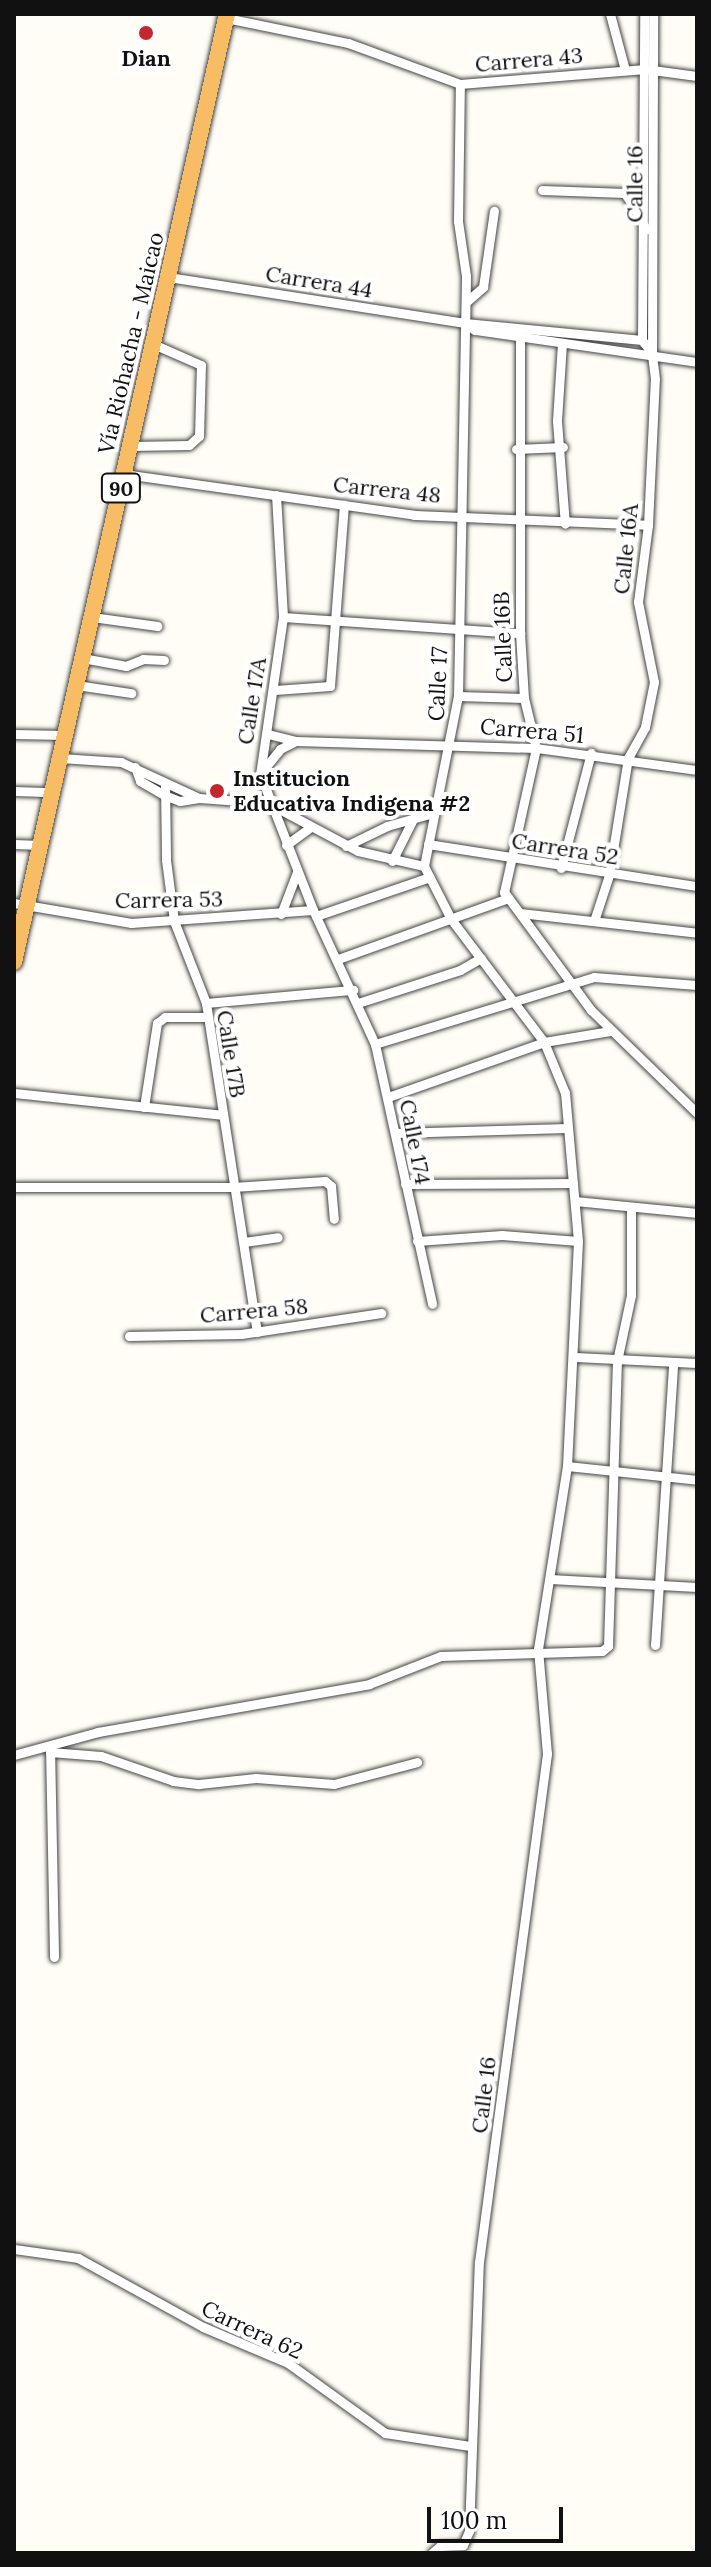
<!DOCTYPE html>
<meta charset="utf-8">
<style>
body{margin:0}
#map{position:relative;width:711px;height:2567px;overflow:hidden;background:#fffdf5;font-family:Lora,serif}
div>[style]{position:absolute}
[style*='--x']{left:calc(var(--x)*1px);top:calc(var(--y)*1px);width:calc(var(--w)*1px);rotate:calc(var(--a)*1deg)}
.roads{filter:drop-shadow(0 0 2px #444) drop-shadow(0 0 2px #444)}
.minor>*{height:9px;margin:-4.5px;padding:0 4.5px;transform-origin:4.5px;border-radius:4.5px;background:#fff}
.trunk>*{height:16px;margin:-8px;padding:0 8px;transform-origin:8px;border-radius:8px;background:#f7bc64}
.dots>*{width:22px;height:22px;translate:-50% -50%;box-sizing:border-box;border:4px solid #fff;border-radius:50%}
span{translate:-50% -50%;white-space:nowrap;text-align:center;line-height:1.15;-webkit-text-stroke:8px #fff;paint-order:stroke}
.shield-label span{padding:2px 6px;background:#fff;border:2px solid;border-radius:6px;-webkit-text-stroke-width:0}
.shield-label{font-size:20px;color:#111;font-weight:700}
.poi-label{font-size:22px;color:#111;font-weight:700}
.left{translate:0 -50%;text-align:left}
.street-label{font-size:22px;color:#111}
.frame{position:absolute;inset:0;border:16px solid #111;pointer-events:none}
.scale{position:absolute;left:427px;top:2507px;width:136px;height:36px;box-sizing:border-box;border:4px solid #111;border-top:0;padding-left:10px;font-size:24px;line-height:28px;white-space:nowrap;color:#111;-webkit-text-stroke:6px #fff;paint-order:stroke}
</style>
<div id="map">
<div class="roads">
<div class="minor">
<div style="--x:610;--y:14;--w:58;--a:75"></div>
<div style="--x:226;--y:18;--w:125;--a:11.6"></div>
<div style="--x:348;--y:43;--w:119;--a:20.1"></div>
<div style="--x:460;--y:84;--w:186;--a:-4.6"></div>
<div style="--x:645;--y:69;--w:52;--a:7.7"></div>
<div style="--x:542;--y:190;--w:83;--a:2.1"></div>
<div style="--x:625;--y:193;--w:42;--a:59.7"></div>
<div style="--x:168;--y:277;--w:301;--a:8.8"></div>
<div style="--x:465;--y:323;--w:178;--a:5.5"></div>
<div style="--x:466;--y:302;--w:23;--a:-41"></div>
<div style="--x:483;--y:287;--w:77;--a:-81.8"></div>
<div style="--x:466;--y:324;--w:11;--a:34"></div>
<div style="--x:475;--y:330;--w:224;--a:8.2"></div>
<div style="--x:520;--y:337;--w:296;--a:90"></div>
<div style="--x:520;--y:633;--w:65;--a:86.5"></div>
<div style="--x:524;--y:698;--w:51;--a:76.5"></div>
<div style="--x:536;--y:748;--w:148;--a:102.5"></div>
<div style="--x:504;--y:892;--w:147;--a:53.6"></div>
<div style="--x:591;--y:1010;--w:148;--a:44.2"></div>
<div style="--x:642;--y:340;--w:326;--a:-89.6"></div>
<div style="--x:562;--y:343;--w:78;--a:93.7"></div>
<div style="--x:557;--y:421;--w:103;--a:85.6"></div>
<div style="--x:652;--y:353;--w:339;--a:-89.8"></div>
<div style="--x:130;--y:446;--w:59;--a:-1"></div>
<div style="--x:189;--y:445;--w:13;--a:-42"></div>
<div style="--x:199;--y:436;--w:71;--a:-88.4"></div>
<div style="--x:201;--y:365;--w:52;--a:-156.4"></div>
<div style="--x:516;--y:449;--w:47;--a:-2.4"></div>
<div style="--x:124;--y:474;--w:293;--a:8"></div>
<div style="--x:414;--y:515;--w:234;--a:2.4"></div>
<div style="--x:276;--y:495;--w:122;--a:86.7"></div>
<div style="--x:283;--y:617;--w:159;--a:98.3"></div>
<div style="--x:260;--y:774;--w:146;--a:68.7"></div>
<div style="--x:313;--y:910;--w:148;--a:65.2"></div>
<div style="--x:375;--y:1044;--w:266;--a:77.6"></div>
<div style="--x:92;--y:617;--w:66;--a:7.9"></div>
<div style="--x:283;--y:617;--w:238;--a:3.9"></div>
<div style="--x:82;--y:658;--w:45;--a:10.3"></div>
<div style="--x:126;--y:666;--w:18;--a:-22"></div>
<div style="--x:143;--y:659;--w:21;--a:3"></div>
<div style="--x:76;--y:685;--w:56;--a:8.3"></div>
<div style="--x:275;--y:690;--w:55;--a:-4.2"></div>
<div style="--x:330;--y:686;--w:182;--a:-85.6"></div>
<div style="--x:458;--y:696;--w:66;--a:1.7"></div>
<div style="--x:14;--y:734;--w:51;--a:1.1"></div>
<div style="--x:268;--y:734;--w:29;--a:14"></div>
<div style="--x:296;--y:741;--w:240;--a:1.7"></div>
<div style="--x:536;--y:748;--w:162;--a:7.8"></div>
<div style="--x:60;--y:758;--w:61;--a:3.8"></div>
<div style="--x:121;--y:762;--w:86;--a:24.8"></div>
<div style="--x:199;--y:798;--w:69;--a:4.1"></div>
<div style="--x:268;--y:803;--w:102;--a:28.1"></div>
<div style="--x:358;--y:851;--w:68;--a:12.8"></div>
<div style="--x:135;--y:767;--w:15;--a:70"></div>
<div style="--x:140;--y:781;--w:28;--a:30"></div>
<div style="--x:164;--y:795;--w:17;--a:21"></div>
<div style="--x:180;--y:801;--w:19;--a:-9"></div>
<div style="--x:260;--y:774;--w:32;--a:-51"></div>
<div style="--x:280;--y:749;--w:16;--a:-27"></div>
<div style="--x:165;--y:785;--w:75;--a:89.2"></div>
<div style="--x:166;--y:860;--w:62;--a:82.5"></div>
<div style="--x:174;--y:921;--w:88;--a:68.7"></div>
<div style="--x:206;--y:1003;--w:333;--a:81.2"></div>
<div style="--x:14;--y:791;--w:38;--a:2"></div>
<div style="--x:14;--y:844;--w:26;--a:2"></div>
<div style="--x:428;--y:844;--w:272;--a:8.9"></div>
<div style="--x:286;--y:845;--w:29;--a:-36"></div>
<div style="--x:346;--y:846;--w:46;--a:-26"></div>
<div style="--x:387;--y:826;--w:48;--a:-15.8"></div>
<div style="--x:392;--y:861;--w:49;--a:-63.4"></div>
<div style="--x:561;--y:868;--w:119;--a:-75.4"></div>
<div style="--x:14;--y:903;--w:119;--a:9.7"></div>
<div style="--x:131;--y:923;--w:182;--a:-4.1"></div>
<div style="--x:520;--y:913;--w:178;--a:6.4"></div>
<div style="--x:281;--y:914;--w:45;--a:-69.1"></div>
<div style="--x:316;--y:916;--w:120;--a:-18.9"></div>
<div style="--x:594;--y:921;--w:48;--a:-71.9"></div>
<div style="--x:609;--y:875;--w:119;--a:-80.8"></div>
<div style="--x:628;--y:758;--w:35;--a:-61"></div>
<div style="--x:645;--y:727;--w:46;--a:-78.7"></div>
<div style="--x:654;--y:682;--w:82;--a:-101.3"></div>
<div style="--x:638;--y:602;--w:78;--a:-82.6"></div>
<div style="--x:648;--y:525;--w:146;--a:-87.3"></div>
<div style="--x:655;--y:379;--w:26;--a:-97"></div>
<div style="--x:652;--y:353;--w:16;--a:-128"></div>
<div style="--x:338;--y:959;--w:181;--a:-19.7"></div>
<div style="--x:206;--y:1003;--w:148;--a:-5.1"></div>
<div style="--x:358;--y:1003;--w:107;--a:-17.9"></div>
<div style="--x:460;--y:970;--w:24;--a:-30"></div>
<div style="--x:375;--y:1044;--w:229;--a:-17"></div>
<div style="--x:594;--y:977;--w:103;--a:4.4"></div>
<div style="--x:14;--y:1093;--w:209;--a:6"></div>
<div style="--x:388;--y:1097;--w:165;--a:-19.4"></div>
<div style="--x:544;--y:1042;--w:67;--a:-9.5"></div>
<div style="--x:144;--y:1107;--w:85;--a:-81.2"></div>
<div style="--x:157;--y:1023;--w:10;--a:-37"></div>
<div style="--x:165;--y:1017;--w:42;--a:0"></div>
<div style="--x:395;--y:1133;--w:172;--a:-1.7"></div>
<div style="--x:405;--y:1184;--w:168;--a:-0.3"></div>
<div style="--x:14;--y:1187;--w:219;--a:0"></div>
<div style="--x:233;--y:1187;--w:92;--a:-3.7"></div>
<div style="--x:325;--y:1181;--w:8;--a:40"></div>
<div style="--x:331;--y:1186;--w:33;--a:85"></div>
<div style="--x:575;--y:1201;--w:123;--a:5.6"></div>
<div style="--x:417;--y:1241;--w:85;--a:-4"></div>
<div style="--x:502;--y:1235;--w:76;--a:4.5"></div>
<div style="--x:244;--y:1242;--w:34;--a:-8"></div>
<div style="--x:129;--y:1336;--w:112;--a:-1"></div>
<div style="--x:241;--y:1334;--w:142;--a:-8.5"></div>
<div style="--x:575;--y:1357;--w:122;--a:2.8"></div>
<div style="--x:567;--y:1466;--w:131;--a:6.1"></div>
<div style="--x:550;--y:1579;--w:147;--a:3.1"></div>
<div style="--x:655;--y:1645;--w:283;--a:-86.3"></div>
<div style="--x:50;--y:1746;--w:211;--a:88.9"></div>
<div style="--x:50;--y:1752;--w:51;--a:4.5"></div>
<div style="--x:101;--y:1756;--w:76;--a:19.1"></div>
<div style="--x:173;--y:1781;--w:26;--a:7"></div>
<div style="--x:199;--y:1784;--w:57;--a:-6"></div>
<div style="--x:256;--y:1778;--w:78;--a:4.4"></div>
<div style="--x:334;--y:1784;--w:86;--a:-14.8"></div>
<div style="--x:14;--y:1755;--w:87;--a:-15.3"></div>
<div style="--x:98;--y:1732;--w:275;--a:-10"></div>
<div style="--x:369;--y:1684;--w:77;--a:-21.3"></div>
<div style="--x:441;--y:1656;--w:161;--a:-1.8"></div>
<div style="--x:602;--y:1651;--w:8;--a:-40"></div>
<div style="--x:608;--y:1646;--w:285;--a:-88.2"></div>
<div style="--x:617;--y:1361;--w:67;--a:-78"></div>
<div style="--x:631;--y:1295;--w:85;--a:-90"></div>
<div style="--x:14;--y:2249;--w:65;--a:8"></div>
<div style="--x:78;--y:2258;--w:143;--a:28.9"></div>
<div style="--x:203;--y:2327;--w:92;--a:23"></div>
<div style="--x:288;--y:2363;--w:120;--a:35.8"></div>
<div style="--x:385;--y:2433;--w:86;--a:8.7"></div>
<div style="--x:432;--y:2553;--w:11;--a:-41"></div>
<div style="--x:440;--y:2546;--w:23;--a:-2"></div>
<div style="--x:463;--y:2545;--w:15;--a:-67"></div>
<div style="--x:469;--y:2531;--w:269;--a:-87.9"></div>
<div style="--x:479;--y:2262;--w:513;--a:-82.38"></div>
<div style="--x:547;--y:1754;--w:105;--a:-94.9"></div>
<div style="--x:538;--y:1649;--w:185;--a:-81"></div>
<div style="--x:567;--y:1466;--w:225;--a:-87.2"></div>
<div style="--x:578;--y:1241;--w:149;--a:-95"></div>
<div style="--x:565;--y:1093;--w:55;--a:-112.4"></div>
<div style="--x:544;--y:1042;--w:154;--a:-127.1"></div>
<div style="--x:451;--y:919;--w:59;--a:-117"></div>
<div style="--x:424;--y:866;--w:173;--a:-78.7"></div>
<div style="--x:458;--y:696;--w:420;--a:-88.9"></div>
<div style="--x:466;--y:276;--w:56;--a:-98.3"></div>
<div style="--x:458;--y:221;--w:137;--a:-89.2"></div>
</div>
<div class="trunk">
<div style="--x:14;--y:962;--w:972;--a:-77.34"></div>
</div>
</div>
<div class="dots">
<div style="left:146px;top:33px;background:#c4262e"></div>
<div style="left:217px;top:791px;background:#c4262e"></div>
</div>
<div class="shield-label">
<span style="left:121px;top:488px">90</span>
</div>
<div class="poi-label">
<span style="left:146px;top:59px">Dian</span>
<span class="left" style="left:233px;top:791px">Institucion<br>Educativa Indigena #2</span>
</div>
<div class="street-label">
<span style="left:529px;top:60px;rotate:-5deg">Carrera 43</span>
<span style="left:635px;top:184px;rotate:-90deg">Calle 16</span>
<span style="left:319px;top:282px;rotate:9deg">Carrera 44</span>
<span style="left:131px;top:343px;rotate:-77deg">Vía Riohacha - Maicao</span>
<span style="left:387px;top:490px;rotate:6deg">Carrera 48</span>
<span style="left:626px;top:549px;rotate:-84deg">Calle 16A</span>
<span style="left:503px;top:637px;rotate:-92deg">Calle 16B</span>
<span style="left:438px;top:684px;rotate:-87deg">Calle 17</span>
<span style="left:252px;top:701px;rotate:-81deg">Calle 17A</span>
<span style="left:532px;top:731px;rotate:5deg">Carrera 51</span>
<span style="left:565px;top:849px;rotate:9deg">Carrera 52</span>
<span style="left:169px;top:900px;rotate:-1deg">Carrera 53</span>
<span style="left:231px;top:1054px;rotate:81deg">Calle 17B</span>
<span style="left:415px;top:1142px;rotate:79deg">Calle 174</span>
<span style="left:254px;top:1311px;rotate:-5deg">Carrera 58</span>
<span style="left:484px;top:2095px;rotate:-83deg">Calle 16</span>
<span style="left:252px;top:2330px;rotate:25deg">Carrera 62</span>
</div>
<div class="frame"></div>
<div class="scale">100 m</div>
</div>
